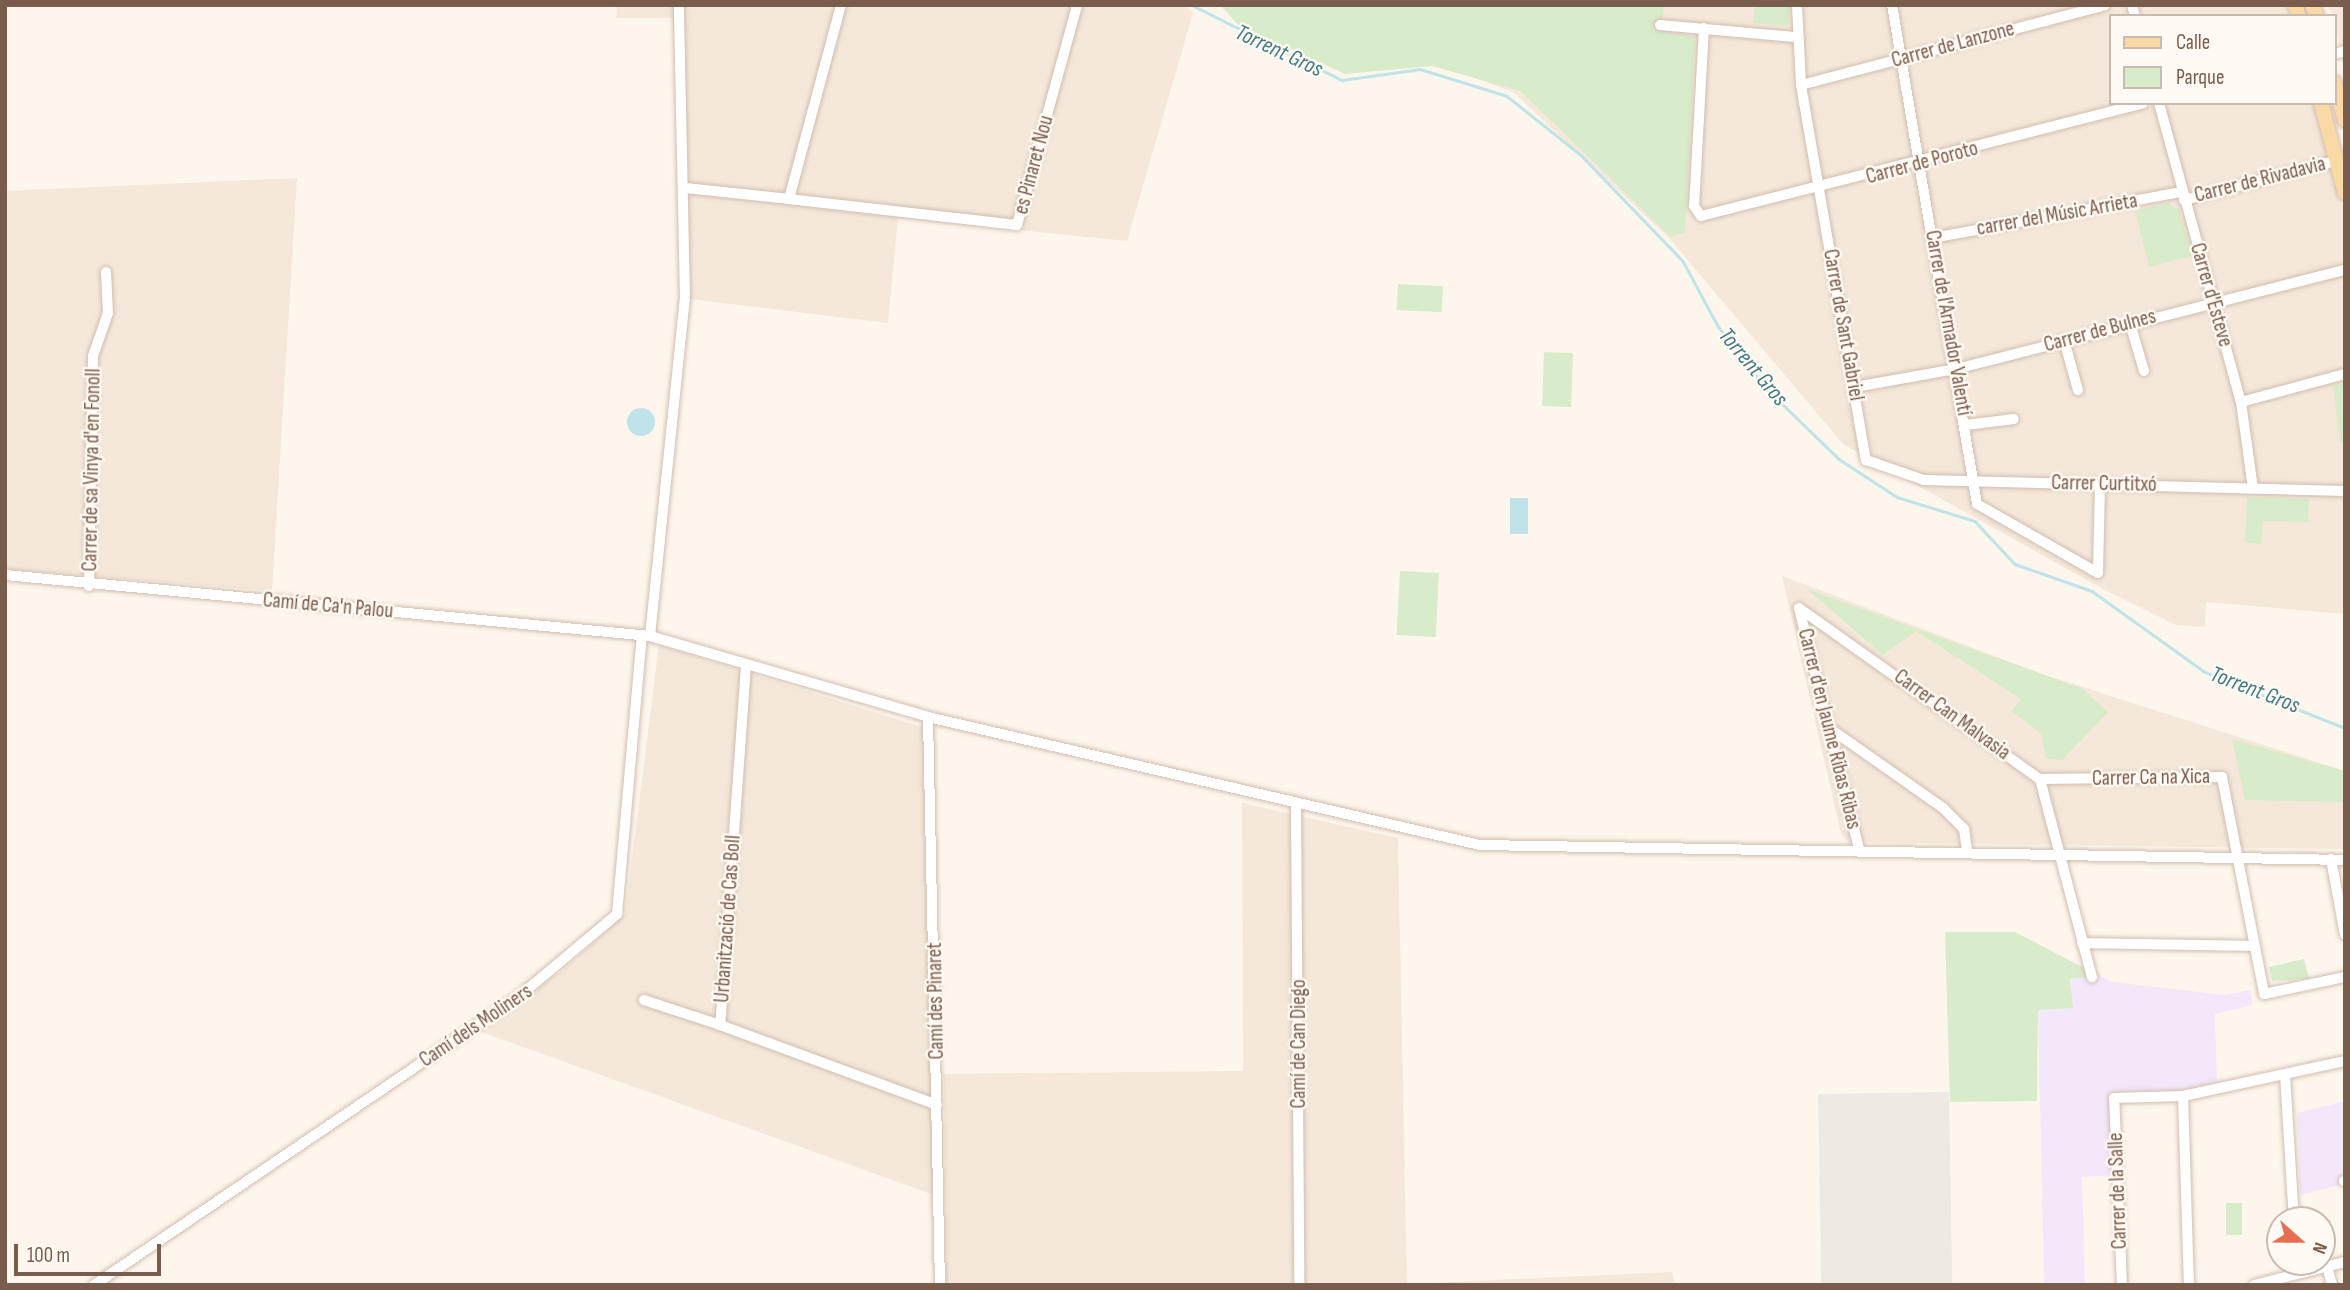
<!DOCTYPE html>
<meta charset="utf-8">
<style>
body{margin:0}
#map{position:relative;width:2350px;height:1290px;overflow:hidden;background:#fdf6ec;font-family:"Sofia Sans Condensed",sans-serif}
div>[style]{position:absolute}
[style*='--x']{left:calc(var(--x)*1px);top:calc(var(--y)*1px);width:calc(var(--w)*1px);rotate:calc(var(--a)*1deg)}
.residential>*{inset:0;background:#f5e8da}
.industrial>*{inset:0;background:#efe9e4;transform-origin:0 0}
.education>*{inset:0;background:#f3e8fa}
.green>*{inset:0;background:#d8ecc9;transform-origin:0 0}
.water>*{inset:0;background:#bfe3e8;transform-origin:0 0}
.round{border-radius:50%}
.stream>*{height:2.5px;margin:-1.25px;padding:0 1.25px;transform-origin:1.25px;border-radius:1.25px;background:#bfe3e8}
.roads{filter:drop-shadow(0 0 2px #d1beb0) drop-shadow(0 0 2px #d1beb0)}
.street>*{height:10px;margin:-5px;padding:0 5px;transform-origin:5px;border-radius:5px;background:#fff}
.primary>*{height:14px;margin:-7px;padding:0 7px;transform-origin:7px;border-radius:7px;background:#fbd9a5}
span{translate:-50% -50%;white-space:nowrap;text-align:center;line-height:1.15;-webkit-text-stroke:5px #fffaf3;paint-order:stroke}
.street-label{font-size:21px;color:#7a5c4d}
.water-label{font-size:23px;color:#437c86;font-style:italic}
.frame{position:absolute;inset:0;border:7px solid #7a5c4d;pointer-events:none}
.legend{position:absolute;left:2109px;top:14px;width:228px;height:91px;box-sizing:border-box;background:#fffaf3;border:2px solid #cabbb1;margin:0;padding:9px 12px;list-style:none;font-size:21px;color:#7a5c4d}
.legend li{display:flex;align-items:center;gap:14px;height:35px}
.legend b{width:35px;border:2px solid #cabbb1}
.north{position:absolute;left:2266px;top:1206px;width:70px;height:70px;box-sizing:border-box;background:#fffaf3;border:2px solid #cabbb1;border-radius:50%;rotate:111deg;font-size:19px;font-weight:700;line-height:28px;text-align:center;color:#7a5c4d}
.north::after{content:'';display:block;margin:auto;width:24px;height:32px;background:#e76f51;clip-path:polygon(50% 0,100% 100%,50% 72%,0 100%)}
.scale{position:absolute;left:14px;top:1244px;width:147px;height:32px;box-sizing:border-box;border:4px solid #7a5c4d;border-top:0;padding-left:9px;font-size:21px;line-height:24px;white-space:nowrap;color:#7a5c4d;-webkit-text-stroke:5px #fffaf3;paint-order:stroke}
</style>
<div id="map">
<div class="residential">
<div style="clip-path:polygon(617px 5px,1185px 5px,1193px 13px,1127px 241px,898px 218px,888px 323px,690px 299px,673px 18px,616px 18px)"></div>
<div style="clip-path:polygon(1235px 5px,2286px 5px,2289px 16px,2110px 16px,2110px 103px,2314px 103px,2345px 214px,2345px 614px,2206px 602px,2205px 627px,2176px 625px,2103px 589px,1843px 444px,1669px 238px,1513px 92px,1419px 57px)"></div>
<div style="clip-path:polygon(2326px 5px,2345px 5px,2345px 76px,2334px 16px)"></div>
<div style="clip-path:polygon(297px 178px,272px 591px,5px 569px,5px 191px)"></div>
<div style="clip-path:polygon(1782px 576px,2045px 675px,2345px 771px,2345px 849px,1849px 842px,1841px 834px)"></div>
<div style="clip-path:polygon(659px 645px,922px 727px,928px 735px,934px 1195px,476px 1030px,563px 970px,625px 914px)"></div>
<div style="clip-path:polygon(1242px 803px,1398px 838px,1407px 1284px,1672px 1272px,1675px 1285px,946px 1285px,944px 1074px,1243px 1071px)"></div>
</div>
<div class="industrial">
<div style="left:1949px;top:1092px;width:193px;height:131px;rotate:89deg"></div>
</div>
<div class="education">
<div style="clip-path:polygon(2094px 973px,2113px 982px,2225px 995px,2250px 990px,2253px 1005px,2215px 1014px,2217px 1082px,2180px 1093px,2111px 1096px,2114px 1175px,2082px 1177px,2085px 1285px,2044px 1285px,2038px 1009px,2072px 1008px,2070px 978px)"></div>
<div style="clip-path:polygon(2345px 1101px,2344px 1184px,2300px 1195px,2297px 1113px)"></div>
</div>
<div class="green">
<div style="clip-path:polygon(1220px 5px,1664px 5px,1661px 32px,1695px 36px,1685px 232px,1671px 237px,1520px 91px,1432px 66px,1345px 74px,1239px 26px)"></div>
<div style="clip-path:polygon(1755px 5px,1790px 5px,1788px 26px,1753px 23px)"></div>
<div style="clip-path:polygon(2167px 203px,2179px 210px,2192px 256px,2149px 267px,2135px 211px)"></div>
<div style="left:1398px;top:284px;width:45px;height:26px;rotate:3deg"></div>
<div style="left:1544px;top:352px;width:29px;height:54px;rotate:2deg"></div>
<div style="clip-path:polygon(2345px 383px,2345px 443px,2340px 443px,2333px 386px)"></div>
<div style="clip-path:polygon(2247px 497px,2309px 499px,2308px 522px,2263px 521px,2261px 544px,2245px 543px)"></div>
<div style="left:1400px;top:571px;width:39px;height:64px;rotate:3deg"></div>
<div style="clip-path:polygon(1807px 589px,2083px 689px,2108px 712px,2062px 760px,2046px 759px,2041px 733px,2011px 711px,2021px 699px,1916px 631px,1883px 655px)"></div>
<div style="clip-path:polygon(2232px 739px,2345px 771px,2345px 802px,2245px 800px)"></div>
<div style="clip-path:polygon(1945px 932px,2015px 932px,2086px 969px,2088px 977px,2070px 979px,2073px 1008px,2038px 1010px,2037px 1101px,1950px 1102px)"></div>
<div style="clip-path:polygon(2304px 959px,2309px 979px,2272px 981px,2269px 967px)"></div>
<div style="left:2226px;top:1203px;width:16px;height:32px"></div>
</div>
<div class="water">
<div class="round" style="left:627px;top:408px;width:28px;height:28px"></div>
<div style="left:1510px;top:498px;width:18px;height:36px"></div>
</div>
<div class="stream">
<div style="--x:1192;--y:5;--w:168;--a:26.6"></div>
<div style="--x:1342;--y:80;--w:79;--a:-8"></div>
<div style="--x:1420;--y:69;--w:91;--a:17.2"></div>
<div style="--x:1507;--y:96;--w:95;--a:38.6"></div>
<div style="--x:1581;--y:155;--w:147;--a:46.1"></div>
<div style="--x:1683;--y:261;--w:74;--a:61.7"></div>
<div style="--x:1718;--y:326;--w:77;--a:52.4"></div>
<div style="--x:1765;--y:387;--w:103;--a:44.2"></div>
<div style="--x:1839;--y:459;--w:69;--a:33.2"></div>
<div style="--x:1897;--y:497;--w:82;--a:17.1"></div>
<div style="--x:1975;--y:521;--w:59;--a:47.1"></div>
<div style="--x:2015;--y:564;--w:82;--a:19.3"></div>
<div style="--x:2092;--y:591;--w:139;--a:35.6"></div>
<div style="--x:2205;--y:672;--w:151;--a:21.8"></div>
</div>
<div class="roads">
<div class="street">
<div style="--x:1797;--y:5;--w:80;--a:87.1"></div>
<div style="--x:1801;--y:85;--w:381;--a:80.2"></div>
<div style="--x:1866;--y:460;--w:61;--a:19"></div>
<div style="--x:1924;--y:480;--w:421;--a:1.5"></div>
<div style="--x:1892;--y:5;--w:506;--a:80.33"></div>
<div style="--x:1977;--y:504;--w:139;--a:29.7"></div>
<div style="--x:2098;--y:573;--w:89;--a:-88.7"></div>
<div style="--x:2132;--y:5;--w:11;--a:75"></div>
<div style="--x:1660;--y:25;--w:135;--a:5.1"></div>
<div style="--x:1704;--y:28;--w:178;--a:93.2"></div>
<div style="--x:1694;--y:206;--w:12;--a:55"></div>
<div style="--x:1701;--y:216;--w:456;--a:-14.3"></div>
<div style="--x:2334;--y:54;--w:11;--a:-15"></div>
<div style="--x:1801;--y:85;--w:314;--a:-14.7"></div>
<div style="--x:2159;--y:103;--w:310;--a:74.7"></div>
<div style="--x:2241;--y:402;--w:87;--a:82.1"></div>
<div style="--x:686;--y:188;--w:104;--a:6.1"></div>
<div style="--x:789;--y:199;--w:201;--a:-75"></div>
<div style="--x:789;--y:199;--w:229;--a:6.5"></div>
<div style="--x:1017;--y:225;--w:228;--a:-74.7"></div>
<div style="--x:2184;--y:200;--w:157;--a:-14.4"></div>
<div style="--x:1933;--y:238;--w:252;--a:-10.5"></div>
<div style="--x:2130;--y:323;--w:50;--a:73.7"></div>
<div style="--x:2064;--y:340;--w:52;--a:74.4"></div>
<div style="--x:1855;--y:387;--w:103;--a:-10.1"></div>
<div style="--x:1956;--y:369;--w:401;--a:-14.3"></div>
<div style="--x:2241;--y:402;--w:108;--a:-15.1"></div>
<div style="--x:1966;--y:425;--w:48;--a:-7.1"></div>
<div style="--x:5;--y:575;--w:648;--a:5.4"></div>
<div style="--x:650;--y:636;--w:290;--a:16.2"></div>
<div style="--x:928;--y:717;--w:567;--a:13.06"></div>
<div style="--x:1480;--y:845;--w:865;--a:0.99"></div>
<div style="--x:89;--y:586;--w:230;--a:-89"></div>
<div style="--x:93;--y:356;--w:46;--a:-70.8"></div>
<div style="--x:108;--y:313;--w:41;--a:-92.8"></div>
<div style="--x:1799;--y:608;--w:296;--a:35.4"></div>
<div style="--x:2040;--y:779;--w:205;--a:75.3"></div>
<div style="--x:1799;--y:608;--w:248;--a:76"></div>
<div style="--x:650;--y:636;--w:339;--a:-84.1"></div>
<div style="--x:685;--y:299;--w:294;--a:-91.2"></div>
<div style="--x:746;--y:666;--w:360;--a:94.1"></div>
<div style="--x:720;--y:1025;--w:231;--a:20.2"></div>
<div style="--x:928;--y:717;--w:568;--a:88.79"></div>
<div style="--x:1832;--y:730;--w:136;--a:35.1"></div>
<div style="--x:1943;--y:808;--w:30;--a:45"></div>
<div style="--x:1964;--y:829;--w:21;--a:82"></div>
<div style="--x:2040;--y:779;--w:182;--a:-0.6"></div>
<div style="--x:2222;--y:777;--w:221;--a:79"></div>
<div style="--x:2264;--y:994;--w:83;--a:-11.9"></div>
<div style="--x:1296;--y:804;--w:481;--a:89.6"></div>
<div style="--x:2331;--y:859;--w:77;--a:79.6"></div>
<div style="--x:2082;--y:943;--w:172;--a:1"></div>
<div style="--x:644;--y:1000;--w:80;--a:18.2"></div>
<div style="--x:2285;--y:1074;--w:146;--a:86.5"></div>
<div style="--x:2183;--y:1096;--w:189;--a:88.2"></div>
<div style="--x:2344;--y:1181;--w:1;--a:0"></div>
<div style="--x:2296;--y:1262;--w:12;--a:85"></div>
<div style="--x:2327;--y:1266;--w:20;--a:75"></div>
<div style="--x:94;--y:1285;--w:511;--a:-34.16"></div>
<div style="--x:517;--y:998;--w:131;--a:-40"></div>
<div style="--x:617;--y:914;--w:280;--a:-84.9"></div>
<div style="--x:2122;--y:1285;--w:187;--a:-92.4"></div>
<div style="--x:2114;--y:1098;--w:69;--a:-1.7"></div>
<div style="--x:2183;--y:1096;--w:166;--a:-12.2"></div>
<div style="--x:2254;--y:1285;--w:94;--a:-14.2"></div>
</div>
<div class="primary">
<div style="--x:2295;--y:5;--w:12;--a:70"></div>
<div style="--x:2312;--y:5;--w:12;--a:66"></div>
<div style="--x:2334;--y:82;--w:40;--a:74"></div>
<div style="--x:2321;--y:103;--w:93;--a:75.1"></div>
</div>
</div>
<div class="street-label">
<span style="left:1953px;top:45px;rotate:-15deg">Carrer de Lanzone</span>
<span style="left:1922px;top:163px;rotate:-15deg">Carrer de Poroto</span>
<span style="left:1034px;top:165px;rotate:-75deg">es Pinaret Nou</span>
<span style="left:2260px;top:180px;rotate:-14deg">Carrer de Rivadavia</span>
<span style="left:2057px;top:215px;rotate:-10deg">carrer del Músic Arrieta</span>
<span style="left:2211px;top:295px;rotate:74deg">Carrer d'Esteve</span>
<span style="left:1948px;top:323px;rotate:80deg">Carrer de l'Armador Valentí</span>
<span style="left:1843px;top:325px;rotate:80deg">Carrer de Sant Gabriel</span>
<span style="left:2100px;top:331px;rotate:-15deg">Carrer de Bulnes</span>
<span style="left:92px;top:470px;rotate:-89deg">Carrer de sa Vinya d'en Fonoll</span>
<span style="left:2104px;top:484px;rotate:1deg">Carrer Curtitxó</span>
<span style="left:328px;top:606px;rotate:5deg">Camí de Ca'n Palou</span>
<span style="left:1952px;top:715px;rotate:36deg">Carrer Can Malvasia</span>
<span style="left:1829px;top:729px;rotate:76deg">Carrer d'en Jaume Ribas Ribas</span>
<span style="left:2151px;top:778px;rotate:-1deg">Carrer Ca na Xica</span>
<span style="left:728px;top:919px;rotate:-86deg">Urbanització de Cas Boll</span>
<span style="left:936px;top:1001px;rotate:-91deg">Camí des Pinaret</span>
<span style="left:476px;top:1026px;rotate:-34deg">Camí dels Moliners</span>
<span style="left:1299px;top:1044px;rotate:-90deg">Camí de Can Diego</span>
<span style="left:2118px;top:1191px;rotate:-92deg">Carrer de la Salle</span>
</div>
<div class="water-label">
<span style="left:1279px;top:51px;rotate:25deg">Torrent Gros</span>
<span style="left:1753px;top:367px;rotate:50deg">Torrent Gros</span>
<span style="left:2255px;top:690px;rotate:21deg">Torrent Gros</span>
</div>
<div class="frame"></div>
<ul class="legend">
<li><b style="height:9px;background:#fbd9a5"></b>Calle</li>
<li><b style="height:19px;background:#d8ecc9"></b>Parque</li>
</ul>
<div class="north">N</div>
<div class="scale">100 m</div>
</div>
